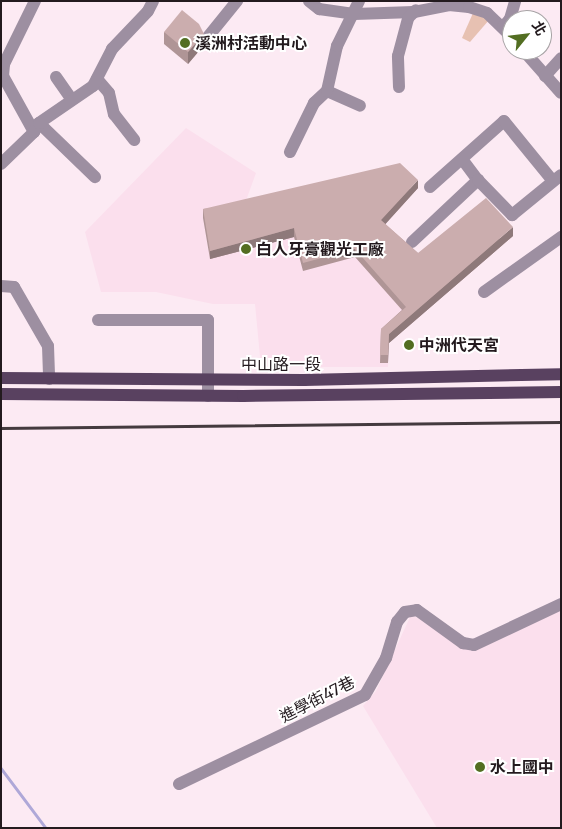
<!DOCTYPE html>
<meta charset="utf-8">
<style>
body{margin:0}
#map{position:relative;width:562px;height:829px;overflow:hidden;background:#fceaf3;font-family:Merriweather,"Noto Sans TC",serif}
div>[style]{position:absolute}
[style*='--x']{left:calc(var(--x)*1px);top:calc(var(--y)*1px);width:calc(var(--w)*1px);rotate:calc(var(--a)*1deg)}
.built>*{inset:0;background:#fbdfed}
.green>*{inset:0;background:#e7c1b2}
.stream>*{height:2.5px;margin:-1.25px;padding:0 1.25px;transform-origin:1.25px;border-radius:1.25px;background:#afa8d8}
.minor>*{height:12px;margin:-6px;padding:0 6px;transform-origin:6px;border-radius:6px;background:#9d8fa1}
.major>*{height:12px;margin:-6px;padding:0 6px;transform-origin:6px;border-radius:6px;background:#594160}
.rail>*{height:2.5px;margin:-1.25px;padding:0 1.25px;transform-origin:1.25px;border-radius:1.25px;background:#443a3e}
.wall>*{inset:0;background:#af9596}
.shaded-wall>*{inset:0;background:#8e797a;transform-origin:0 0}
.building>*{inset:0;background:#cbadae}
.dots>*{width:14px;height:14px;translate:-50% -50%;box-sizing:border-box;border:2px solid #fff;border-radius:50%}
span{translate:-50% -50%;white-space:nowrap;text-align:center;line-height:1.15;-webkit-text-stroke:4px #fff;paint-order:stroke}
.poi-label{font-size:16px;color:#231a1e;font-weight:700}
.left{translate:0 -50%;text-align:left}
.street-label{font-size:16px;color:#231a1e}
.frame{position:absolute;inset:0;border:2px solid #231a1e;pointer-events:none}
.north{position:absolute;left:502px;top:10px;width:50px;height:50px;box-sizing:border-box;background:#fff;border:1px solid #a7a3a5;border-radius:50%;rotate:61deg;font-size:14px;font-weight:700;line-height:20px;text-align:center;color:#231a1e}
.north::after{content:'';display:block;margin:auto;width:18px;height:22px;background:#536e22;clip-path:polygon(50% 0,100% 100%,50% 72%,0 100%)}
</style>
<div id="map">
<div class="built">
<div style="clip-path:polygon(186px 128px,256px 173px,244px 206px,418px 188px,381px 229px,418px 262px,513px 236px,389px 342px,388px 367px,261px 367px,255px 304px,213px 304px,156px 292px,101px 292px,85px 232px)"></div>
<div style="clip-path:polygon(561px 607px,561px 828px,437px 828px,363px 706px,376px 691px,411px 615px,483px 645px)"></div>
</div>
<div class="green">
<div style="clip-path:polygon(473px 13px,489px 20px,470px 42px,462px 38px)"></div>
</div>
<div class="stream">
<div style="--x:1;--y:768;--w:75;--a:53.1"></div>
</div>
<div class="minor">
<div style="--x:309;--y:1;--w:13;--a:39"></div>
<div style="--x:319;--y:9;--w:35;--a:8"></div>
<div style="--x:354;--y:14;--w:60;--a:-1.9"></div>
<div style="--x:414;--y:12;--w:36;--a:-11"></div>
<div style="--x:449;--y:5;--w:20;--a:6"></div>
<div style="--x:469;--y:7;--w:19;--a:18"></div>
<div style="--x:487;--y:13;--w:35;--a:44"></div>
<div style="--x:503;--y:27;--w:11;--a:-49"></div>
<div style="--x:510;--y:19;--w:19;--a:-74"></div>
<div style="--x:207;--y:38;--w:48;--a:-51"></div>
<div style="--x:523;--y:50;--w:57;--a:48.5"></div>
<div style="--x:545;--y:76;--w:24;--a:-48"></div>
<div style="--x:56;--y:77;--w:28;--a:55"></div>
<div style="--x:97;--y:79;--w:18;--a:49"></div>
<div style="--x:109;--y:93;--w:22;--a:77"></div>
<div style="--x:114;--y:114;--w:33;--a:52"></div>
<div style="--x:399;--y:87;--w:31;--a:-92"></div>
<div style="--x:398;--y:56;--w:39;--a:-75"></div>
<div style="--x:408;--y:18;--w:11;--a:-45"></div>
<div style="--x:327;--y:91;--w:36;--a:24"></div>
<div style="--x:39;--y:123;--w:78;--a:44"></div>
<div style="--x:34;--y:132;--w:64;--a:-119"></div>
<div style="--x:3;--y:76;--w:12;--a:-85"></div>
<div style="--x:4;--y:64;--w:70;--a:-63.8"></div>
<div style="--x:290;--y:152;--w:55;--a:-63.9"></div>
<div style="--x:314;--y:103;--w:18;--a:-43"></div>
<div style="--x:327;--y:91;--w:46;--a:-77.5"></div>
<div style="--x:337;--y:46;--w:50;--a:-63.9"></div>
<div style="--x:462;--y:159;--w:26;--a:53"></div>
<div style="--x:1;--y:164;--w:46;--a:-44.1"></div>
<div style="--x:34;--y:132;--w:10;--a:-61"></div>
<div style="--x:39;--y:123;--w:65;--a:-34.4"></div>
<div style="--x:93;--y:86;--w:42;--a:-62.8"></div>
<div style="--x:112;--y:49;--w:52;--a:-46.5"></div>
<div style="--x:148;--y:11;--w:11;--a:-63"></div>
<div style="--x:430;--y:187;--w:99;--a:-41.7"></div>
<div style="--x:504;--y:121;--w:77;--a:50.8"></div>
<div style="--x:412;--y:242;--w:91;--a:-43.2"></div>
<div style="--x:478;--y:180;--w:49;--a:45.8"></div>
<div style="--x:512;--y:215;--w:63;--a:-39.2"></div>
<div style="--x:1;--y:286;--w:13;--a:4"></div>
<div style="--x:14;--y:287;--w:68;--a:60"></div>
<div style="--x:48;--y:346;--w:33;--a:88"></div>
<div style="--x:484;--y:292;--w:95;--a:-35.5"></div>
<div style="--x:98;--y:320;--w:110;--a:0"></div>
<div style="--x:208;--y:320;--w:76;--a:90"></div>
<div style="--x:179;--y:784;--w:206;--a:-25.6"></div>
<div style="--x:365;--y:695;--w:43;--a:-60.4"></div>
<div style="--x:386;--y:658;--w:38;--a:-73"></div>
<div style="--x:397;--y:622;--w:13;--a:-51"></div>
<div style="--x:405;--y:612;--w:12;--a:-9"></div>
<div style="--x:417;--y:610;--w:57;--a:35.7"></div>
<div style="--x:463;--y:643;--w:11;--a:10"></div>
<div style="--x:474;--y:645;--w:96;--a:-25.2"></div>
</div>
<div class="major">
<div style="--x:1;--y:378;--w:303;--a:0.4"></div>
<div style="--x:304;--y:380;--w:257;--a:-1.3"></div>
<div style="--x:1;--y:394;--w:242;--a:0.5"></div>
<div style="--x:243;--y:396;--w:318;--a:-0.7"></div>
</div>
<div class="rail">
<div style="--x:1;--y:428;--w:560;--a:-0.61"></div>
</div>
<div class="wall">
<div style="clip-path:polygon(164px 32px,204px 45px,188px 64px,164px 44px)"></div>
<div style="clip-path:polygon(418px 188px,385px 224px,418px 253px,513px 236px,389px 343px,388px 363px,380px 363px,381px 329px,402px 310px,355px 257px,303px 271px,294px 237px,210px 259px,203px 218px,203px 209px)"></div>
</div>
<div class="shaded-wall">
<div style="clip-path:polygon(204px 34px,204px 45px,188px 64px,188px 52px)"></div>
<div style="clip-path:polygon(418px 180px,418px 188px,381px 229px,381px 220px)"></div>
<div style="clip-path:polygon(513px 227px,513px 236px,389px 343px,388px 363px,389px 334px)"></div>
<div style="clip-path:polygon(294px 228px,294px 237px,210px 259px,210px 251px)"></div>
<div style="left:355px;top:249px;width:8px;height:54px;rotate:90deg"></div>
</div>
<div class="building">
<div style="clip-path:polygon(182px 10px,199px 24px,204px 34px,188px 52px,164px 32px)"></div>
<div style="clip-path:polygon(400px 163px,418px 180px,381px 220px,418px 253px,486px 198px,513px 227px,389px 334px,388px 355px,380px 355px,381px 329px,406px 307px,355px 249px,303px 263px,294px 228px,210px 251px,203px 209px)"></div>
</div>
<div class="dots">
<div style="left:185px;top:43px;background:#536e22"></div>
<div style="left:246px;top:249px;background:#536e22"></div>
<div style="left:409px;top:345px;background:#536e22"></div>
<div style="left:480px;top:767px;background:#536e22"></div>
</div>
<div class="poi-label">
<span class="left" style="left:195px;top:43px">溪洲村活動中心</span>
<span class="left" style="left:256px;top:249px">白人牙膏觀光工廠</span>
<span class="left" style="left:419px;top:345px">中洲代天宮</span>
<span class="left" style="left:490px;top:767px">水上國中</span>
</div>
<div class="street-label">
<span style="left:281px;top:364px">中山路一段</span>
<span style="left:317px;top:699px;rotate:-27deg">進學街47巷</span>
</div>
<div class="frame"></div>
<div class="north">北</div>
</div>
